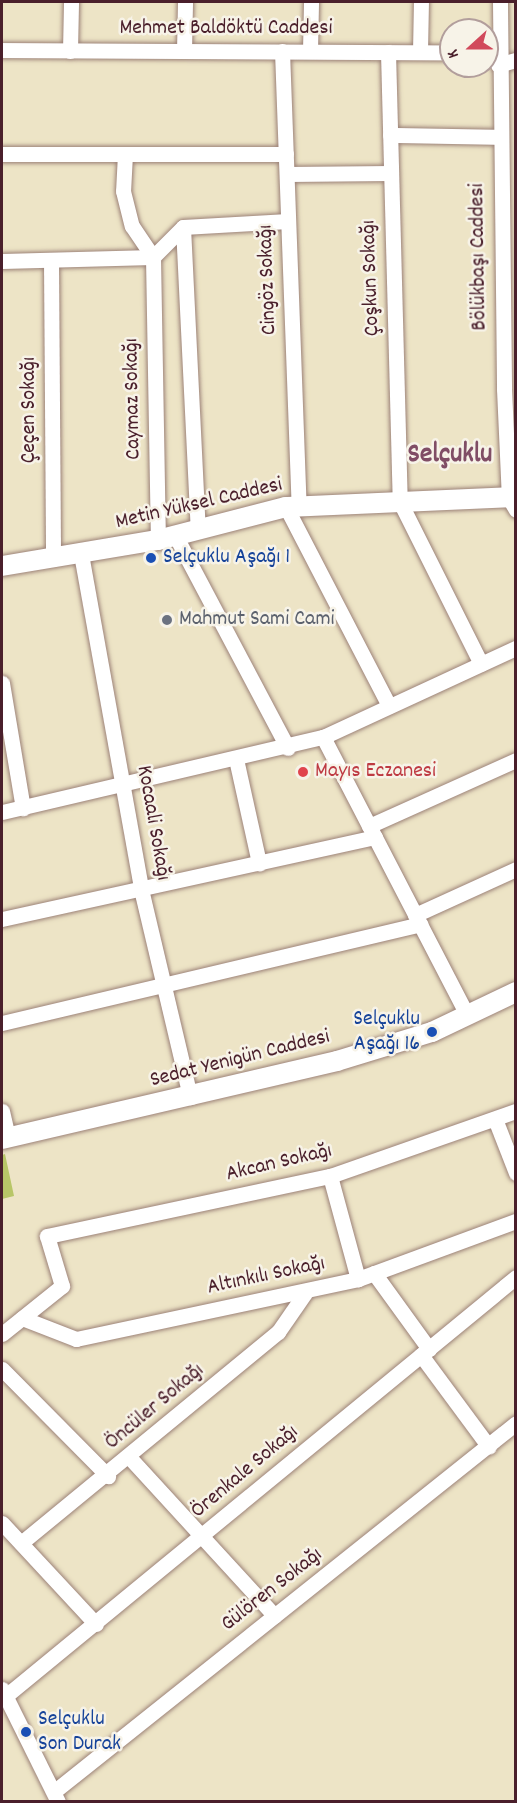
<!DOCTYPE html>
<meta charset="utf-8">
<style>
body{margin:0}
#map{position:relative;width:517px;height:1803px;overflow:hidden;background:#ede4c6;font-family:Dekko,sans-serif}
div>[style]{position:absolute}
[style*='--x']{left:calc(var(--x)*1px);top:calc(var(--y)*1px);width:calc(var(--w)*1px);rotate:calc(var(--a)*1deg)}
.green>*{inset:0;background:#b8c668}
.roads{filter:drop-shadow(0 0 2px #9c8278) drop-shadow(0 0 2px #9c8278)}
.minor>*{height:15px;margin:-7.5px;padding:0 7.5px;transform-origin:7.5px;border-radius:7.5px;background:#fff}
.tertiary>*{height:20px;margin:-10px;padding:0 10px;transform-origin:10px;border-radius:10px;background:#fff}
.dots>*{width:16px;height:16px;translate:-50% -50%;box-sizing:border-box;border:3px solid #f7f3e8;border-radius:50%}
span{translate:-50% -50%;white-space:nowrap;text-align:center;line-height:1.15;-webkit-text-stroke:5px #f7f3e8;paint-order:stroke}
.street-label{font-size:22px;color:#4a1f2b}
.transit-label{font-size:22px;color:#164399}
.left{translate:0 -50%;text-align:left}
.right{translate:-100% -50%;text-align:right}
.worship-label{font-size:22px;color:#5b616d}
.health-label{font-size:22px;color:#be3a42}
.district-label{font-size:28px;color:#804d65;font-weight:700}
.frame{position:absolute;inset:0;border:3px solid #4a1f2b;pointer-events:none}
.north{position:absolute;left:439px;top:18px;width:60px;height:60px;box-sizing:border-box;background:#f7f3e8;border:2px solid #b29e9c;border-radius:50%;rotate:249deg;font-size:16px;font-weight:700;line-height:24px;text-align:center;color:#4a1f2b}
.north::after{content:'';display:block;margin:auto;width:21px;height:27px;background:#d1495b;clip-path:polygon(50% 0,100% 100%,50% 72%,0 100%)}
</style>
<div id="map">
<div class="green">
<div style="clip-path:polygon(5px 1154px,14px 1196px,2px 1199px,2px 1155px)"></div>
</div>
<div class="roads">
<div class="minor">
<div style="--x:500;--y:2;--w:387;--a:89.4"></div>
<div style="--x:504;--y:389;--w:109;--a:87.4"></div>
<div style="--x:509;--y:498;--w:14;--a:60"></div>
<div style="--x:2;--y:50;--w:449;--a:0.3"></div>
<div style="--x:70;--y:51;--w:49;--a:-88.8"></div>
<div style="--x:184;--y:51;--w:49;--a:-88.8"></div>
<div style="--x:282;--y:51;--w:456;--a:87.9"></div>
<div style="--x:310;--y:51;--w:49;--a:-88.8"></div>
<div style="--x:388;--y:52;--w:450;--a:88.5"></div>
<div style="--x:400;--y:502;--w:181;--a:63.4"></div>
<div style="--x:420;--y:52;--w:50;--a:-88.9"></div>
<div style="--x:498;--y:65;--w:19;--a:-16"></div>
<div style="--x:390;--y:135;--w:110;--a:1"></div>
<div style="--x:2;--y:154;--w:284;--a:0"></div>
<div style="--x:125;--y:154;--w:37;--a:93"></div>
<div style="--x:123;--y:191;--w:36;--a:76"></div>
<div style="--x:132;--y:226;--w:37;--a:56"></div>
<div style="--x:287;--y:174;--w:104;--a:-0.6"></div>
<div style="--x:183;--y:227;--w:302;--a:87.2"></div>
<div style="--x:153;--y:257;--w:283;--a:89"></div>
<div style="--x:2;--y:261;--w:151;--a:-1.5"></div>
<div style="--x:153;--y:257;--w:42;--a:-45"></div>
<div style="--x:183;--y:227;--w:105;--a:-3.3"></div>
<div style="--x:51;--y:261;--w:298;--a:89.6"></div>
<div style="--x:286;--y:507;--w:224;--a:62.6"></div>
<div style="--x:175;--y:535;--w:241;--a:62.1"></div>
<div style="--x:81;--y:554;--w:340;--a:79.8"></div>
<div style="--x:141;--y:889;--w:214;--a:76.7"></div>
<div style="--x:2;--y:683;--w:127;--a:80.5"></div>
<div style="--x:323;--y:737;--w:313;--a:62.6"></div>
<div style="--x:236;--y:759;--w:107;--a:77.5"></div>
<div style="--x:2;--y:812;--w:330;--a:-13.2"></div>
<div style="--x:323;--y:737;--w:213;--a:-24.8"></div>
<div style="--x:369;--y:826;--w:161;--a:-24.2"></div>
<div style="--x:415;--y:915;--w:111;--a:-24.5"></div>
<div style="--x:2;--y:919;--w:382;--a:-12.4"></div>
<div style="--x:2;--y:1023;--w:430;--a:-13.3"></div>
<div style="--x:2;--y:1111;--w:27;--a:77"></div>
<div style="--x:495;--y:1119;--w:58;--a:68.7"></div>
<div style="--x:330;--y:1176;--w:107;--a:74.8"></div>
<div style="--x:374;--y:1273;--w:94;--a:54.1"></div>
<div style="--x:22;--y:1318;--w:58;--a:21.3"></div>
<div style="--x:76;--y:1339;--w:288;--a:-12"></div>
<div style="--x:358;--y:1279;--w:168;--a:-20.2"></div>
<div style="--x:2;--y:1334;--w:77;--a:-38.7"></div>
<div style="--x:62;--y:1286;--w:52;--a:-106.7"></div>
<div style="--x:47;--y:1236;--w:289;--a:-12"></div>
<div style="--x:330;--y:1176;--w:197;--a:-19.3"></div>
<div style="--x:421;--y:1355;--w:114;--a:53.5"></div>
<div style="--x:2;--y:1369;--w:151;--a:45.3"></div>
<div style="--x:130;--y:1458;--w:214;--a:47.5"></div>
<div style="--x:2;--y:1523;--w:138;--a:47.1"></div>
<div style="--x:21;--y:1543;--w:333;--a:-39.4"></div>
<div style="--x:278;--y:1332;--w:47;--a:-55.3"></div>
<div style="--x:2;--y:1689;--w:126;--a:63.6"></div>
<div style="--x:2;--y:1699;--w:665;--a:-39.39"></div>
<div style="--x:56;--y:1790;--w:588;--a:-38.58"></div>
</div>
<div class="tertiary">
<div style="--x:2;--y:566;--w:158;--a:-9.5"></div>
<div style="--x:158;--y:540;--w:132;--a:-14.5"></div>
<div style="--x:286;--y:507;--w:230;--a:-2.5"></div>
<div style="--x:2;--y:1139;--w:344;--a:-13.1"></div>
<div style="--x:337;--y:1061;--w:99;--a:-17"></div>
<div style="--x:432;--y:1032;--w:93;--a:-25.5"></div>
</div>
</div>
<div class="dots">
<div style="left:151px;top:558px;background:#1a4fb4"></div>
<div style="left:167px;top:620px;background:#6b7280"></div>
<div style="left:303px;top:772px;background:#e0444e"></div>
<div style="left:432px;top:1032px;background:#1a4fb4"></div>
<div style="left:26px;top:1732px;background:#1a4fb4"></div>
</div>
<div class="street-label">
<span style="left:226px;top:29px">Mehmet Baldöktü Caddesi</span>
<span style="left:479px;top:257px;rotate:-91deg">Bölükbaşı Caddesi</span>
<span style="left:371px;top:278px;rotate:-92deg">Çoşkun Sokağı</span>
<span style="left:268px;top:280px;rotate:-92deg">Cingöz Sokağı</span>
<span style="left:133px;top:399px;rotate:-91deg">Caymaz Sokağı</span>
<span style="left:30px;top:410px;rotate:-90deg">Çeçen Sokağı</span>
<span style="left:199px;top:504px;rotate:-13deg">Metin Yüksel Caddesi</span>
<span style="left:153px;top:823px;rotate:80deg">Kocaali Sokağı</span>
<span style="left:240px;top:1059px;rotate:-14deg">Sedat Yenigün Caddesi</span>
<span style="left:279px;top:1163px;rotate:-13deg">Akcan Sokağı</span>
<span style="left:266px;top:1276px;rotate:-12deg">Altınkılı Sokağı</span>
<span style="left:155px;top:1407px;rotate:-40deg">Öncüler Sokağı</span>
<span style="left:245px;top:1472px;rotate:-40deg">Örenkale Sokağı</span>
<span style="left:272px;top:1590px;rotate:-38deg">Gülören Sokağı</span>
</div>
<div class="transit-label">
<span class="left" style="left:163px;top:558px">Selçuklu Aşağı 1</span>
<span class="right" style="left:420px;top:1032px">Selçuklu<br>Aşağı 16</span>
<span class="left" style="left:38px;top:1732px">Selçuklu<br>Son Durak</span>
</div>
<div class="worship-label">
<span class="left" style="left:179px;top:620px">Mahmut Sami Cami</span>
</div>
<div class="health-label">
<span class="left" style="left:315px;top:772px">Mayıs Eczanesi</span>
</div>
<div class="district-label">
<span style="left:450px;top:456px">Selçuklu</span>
</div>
<div class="frame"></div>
<div class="north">K</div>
</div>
